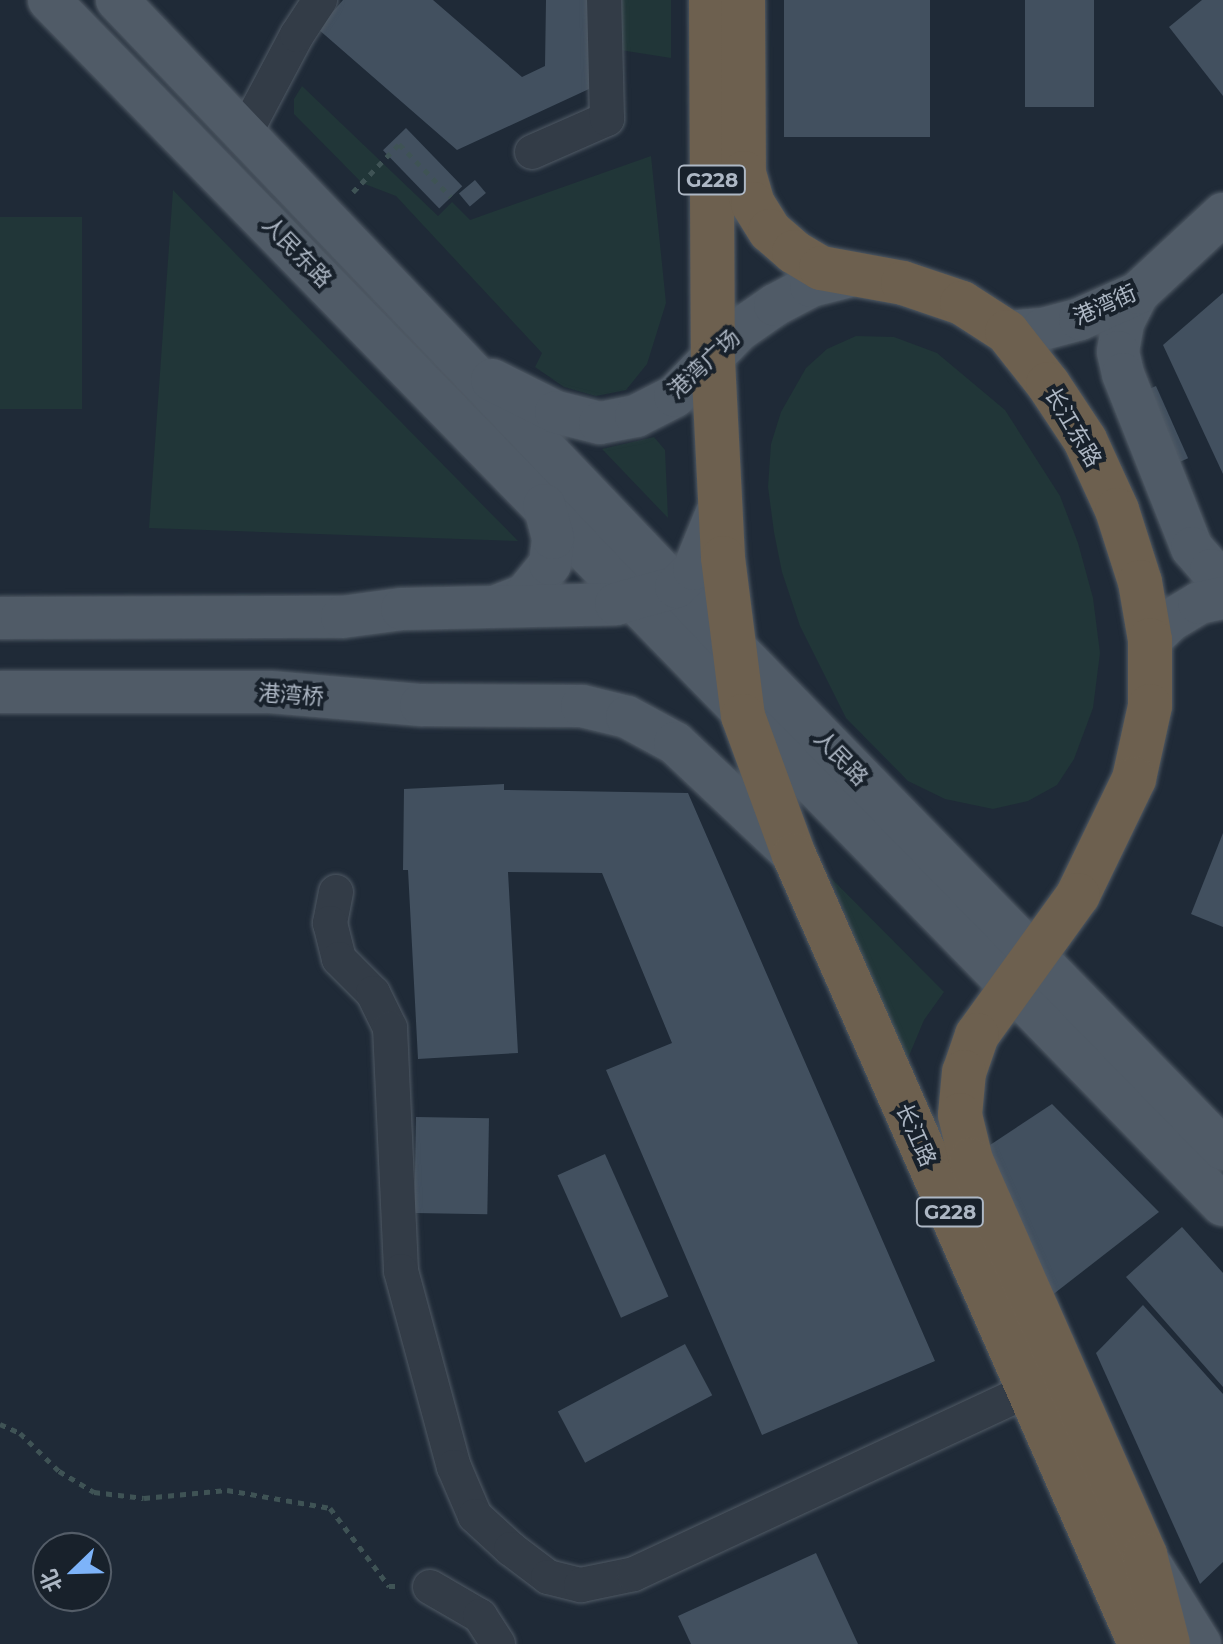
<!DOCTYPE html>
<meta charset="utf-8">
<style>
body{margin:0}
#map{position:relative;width:1223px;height:1644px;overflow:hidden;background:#1f2a37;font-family:Montserrat,"Noto Sans SC",sans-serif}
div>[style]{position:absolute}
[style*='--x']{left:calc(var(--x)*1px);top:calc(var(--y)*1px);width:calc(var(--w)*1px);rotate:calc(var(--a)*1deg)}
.green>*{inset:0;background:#213638;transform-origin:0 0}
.building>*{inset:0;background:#42505f;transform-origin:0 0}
.path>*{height:5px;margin-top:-2.5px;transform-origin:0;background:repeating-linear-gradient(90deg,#3f5355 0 6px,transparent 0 12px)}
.roads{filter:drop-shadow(0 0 2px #505a65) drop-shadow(0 0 2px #505a65)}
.minor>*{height:34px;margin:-17px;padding:0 17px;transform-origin:17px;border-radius:17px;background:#333c47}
.major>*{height:42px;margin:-21px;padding:0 21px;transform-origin:21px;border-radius:21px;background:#505b67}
.highway>*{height:44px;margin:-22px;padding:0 22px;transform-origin:22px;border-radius:22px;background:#6d604f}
span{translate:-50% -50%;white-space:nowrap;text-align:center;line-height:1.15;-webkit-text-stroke:8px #18212b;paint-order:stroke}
.shield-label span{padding:2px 6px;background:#18212b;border:2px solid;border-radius:6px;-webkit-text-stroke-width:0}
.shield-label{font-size:20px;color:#adb7c4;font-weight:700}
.street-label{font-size:22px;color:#adb7c4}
.north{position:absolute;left:32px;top:1532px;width:80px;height:80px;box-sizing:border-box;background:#18212b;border:2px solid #545d68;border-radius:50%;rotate:247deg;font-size:22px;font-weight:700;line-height:32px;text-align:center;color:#adb7c4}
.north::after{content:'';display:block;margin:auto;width:28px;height:36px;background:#7db3f9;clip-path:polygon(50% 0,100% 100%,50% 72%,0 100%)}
</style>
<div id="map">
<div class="green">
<div style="clip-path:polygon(622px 0,671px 0,671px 58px,620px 50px)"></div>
<div style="clip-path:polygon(302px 86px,438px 216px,452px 202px,470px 220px,651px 156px,666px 303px,647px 364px,626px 390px,596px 396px,564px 387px,535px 367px,542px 353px,396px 196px,362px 183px,294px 114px,294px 99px)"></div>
<div style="clip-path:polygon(173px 190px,518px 541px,149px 528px)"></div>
<div style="left:0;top:217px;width:82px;height:192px"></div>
<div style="clip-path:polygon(856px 336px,894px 337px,937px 353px,1005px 410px,1060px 496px,1078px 543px,1093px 598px,1100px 653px,1093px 708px,1074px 759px,1057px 785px,1028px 801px,993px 809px,945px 799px,908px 781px,846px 718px,800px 626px,782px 572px,774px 532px,768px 487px,771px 444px,781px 412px,806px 368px,827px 349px)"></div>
<div style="clip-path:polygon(654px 437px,665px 450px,668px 518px,602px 449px)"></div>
<div style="clip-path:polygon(830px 877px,944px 992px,924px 1020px,906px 1063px)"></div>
</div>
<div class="building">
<div style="clip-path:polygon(343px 0,433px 0,522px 77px,545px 66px,546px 0,589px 0,589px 89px,457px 150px,318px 29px)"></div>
<div style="left:784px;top:0;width:146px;height:137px"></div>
<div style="left:1025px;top:0;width:69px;height:107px"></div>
<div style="clip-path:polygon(1202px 0,1223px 0,1223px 96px,1169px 27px)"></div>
<div style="left:406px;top:128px;width:81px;height:32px;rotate:46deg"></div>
<div style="left:475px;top:180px;width:17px;height:21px;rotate:50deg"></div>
<div style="clip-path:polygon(1223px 293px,1223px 474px,1163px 345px)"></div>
<div style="left:1156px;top:386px;width:79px;height:22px;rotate:66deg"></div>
<div style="clip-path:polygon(504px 784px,504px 790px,688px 793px,935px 1361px,762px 1435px,606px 1070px,672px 1043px,602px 873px,508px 872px,518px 1053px,418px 1059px,408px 870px,403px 870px,404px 789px)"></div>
<div style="clip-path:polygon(1223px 833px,1223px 927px,1191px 914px)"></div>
<div style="clip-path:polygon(1052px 1104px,1159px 1212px,1051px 1296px,984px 1149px)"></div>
<div style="left:416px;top:1117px;width:73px;height:96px;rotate:1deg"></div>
<div style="left:605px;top:1154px;width:156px;height:52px;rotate:66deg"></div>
<div style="clip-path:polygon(1182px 1227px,1223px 1273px,1223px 1387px,1126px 1277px)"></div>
<div style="clip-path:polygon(1143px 1305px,1223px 1394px,1223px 1562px,1200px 1584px,1096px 1353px)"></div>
<div style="left:685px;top:1344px;width:58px;height:144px;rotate:62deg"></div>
<div style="clip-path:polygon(816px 1553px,858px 1644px,691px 1644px,678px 1616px)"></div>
</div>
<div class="path">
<div style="--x:353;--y:192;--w:66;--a:-46.2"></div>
<div style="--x:399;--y:144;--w:74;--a:45.5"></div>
<div style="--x:0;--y:1424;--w:22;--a:24"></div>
<div style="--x:20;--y:1433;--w:54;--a:44.3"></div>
<div style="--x:59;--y:1471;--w:41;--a:31"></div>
<div style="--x:94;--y:1492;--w:50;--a:6.8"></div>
<div style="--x:144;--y:1498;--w:83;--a:-5.5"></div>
<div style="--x:227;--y:1490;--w:105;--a:9.9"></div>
<div style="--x:330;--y:1508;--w:98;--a:52.9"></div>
<div style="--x:389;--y:1586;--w:12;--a:0"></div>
</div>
<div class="roads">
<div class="minor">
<div style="--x:244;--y:135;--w:113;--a:-62.1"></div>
<div style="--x:297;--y:35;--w:42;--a:-56.7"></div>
<div style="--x:532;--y:152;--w:82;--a:-23.7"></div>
<div style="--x:607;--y:119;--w:119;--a:-91.4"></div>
<div style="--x:336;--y:892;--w:32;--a:101"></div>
<div style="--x:330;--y:923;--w:37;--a:76"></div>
<div style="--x:339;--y:959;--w:48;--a:45"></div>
<div style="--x:373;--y:993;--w:39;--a:64"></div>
<div style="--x:390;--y:1028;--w:243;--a:87.4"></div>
<div style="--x:401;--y:1271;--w:203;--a:74.9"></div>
<div style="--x:454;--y:1467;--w:53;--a:66.8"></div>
<div style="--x:475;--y:1516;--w:49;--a:42.5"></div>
<div style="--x:511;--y:1549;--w:46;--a:37.1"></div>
<div style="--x:548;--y:1577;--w:34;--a:14"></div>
<div style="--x:581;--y:1585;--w:54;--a:-11.7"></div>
<div style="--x:634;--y:1574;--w:436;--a:-25"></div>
<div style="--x:430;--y:1587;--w:58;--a:30.1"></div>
<div style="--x:480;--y:1616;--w:33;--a:57"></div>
</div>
<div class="major">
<div style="--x:49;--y:0;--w:1682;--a:45.75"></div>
<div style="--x:117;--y:0;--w:890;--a:46.37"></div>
<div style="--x:731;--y:644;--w:705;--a:45.75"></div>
<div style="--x:1138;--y:293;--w:34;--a:117"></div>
<div style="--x:1123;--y:323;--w:29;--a:100"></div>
<div style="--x:1118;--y:352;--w:23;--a:77"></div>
<div style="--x:1123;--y:374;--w:187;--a:68.4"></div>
<div style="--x:1192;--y:548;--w:29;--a:49"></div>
<div style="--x:1211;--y:570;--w:14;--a:34"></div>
<div style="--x:1007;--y:332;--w:36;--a:-5"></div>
<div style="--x:1043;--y:329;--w:38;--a:-15"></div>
<div style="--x:1080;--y:319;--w:64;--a:-24.1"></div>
<div style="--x:1138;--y:293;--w:116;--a:-42.9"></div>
<div style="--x:492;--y:380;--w:72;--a:26.6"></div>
<div style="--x:556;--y:412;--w:45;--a:14"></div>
<div style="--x:600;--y:423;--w:37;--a:-11"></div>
<div style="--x:636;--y:416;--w:44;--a:-27.1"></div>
<div style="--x:675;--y:396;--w:92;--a:-45.9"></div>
<div style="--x:739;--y:330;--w:44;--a:-34.8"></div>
<div style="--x:775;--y:305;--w:41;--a:-27.8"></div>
<div style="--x:811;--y:286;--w:44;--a:-14.3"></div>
<div style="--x:494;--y:607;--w:33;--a:-21"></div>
<div style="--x:525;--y:595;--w:40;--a:-51"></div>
<div style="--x:550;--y:564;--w:26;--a:-83"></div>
<div style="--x:553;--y:538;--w:34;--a:-105"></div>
<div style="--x:0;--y:618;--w:342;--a:-0.2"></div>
<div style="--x:342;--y:617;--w:61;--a:-7.6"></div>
<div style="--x:402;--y:609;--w:214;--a:-1.3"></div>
<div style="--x:616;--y:604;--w:62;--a:-15.8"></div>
<div style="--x:676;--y:587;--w:25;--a:-45"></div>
<div style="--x:694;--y:569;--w:69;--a:-67.9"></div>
<div style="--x:1150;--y:640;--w:29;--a:-44"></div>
<div style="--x:1171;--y:620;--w:33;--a:-31"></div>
<div style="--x:1199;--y:603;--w:25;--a:-12"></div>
<div style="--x:0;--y:692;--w:271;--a:0"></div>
<div style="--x:271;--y:692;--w:151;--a:5"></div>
<div style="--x:421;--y:705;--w:161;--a:0.4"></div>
<div style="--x:582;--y:706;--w:46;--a:13.7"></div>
<div style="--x:627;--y:717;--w:55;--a:28.4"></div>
<div style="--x:675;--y:743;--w:163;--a:43.3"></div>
<div style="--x:1152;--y:1567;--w:91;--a:58.1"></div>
</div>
<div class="highway">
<div style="--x:711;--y:0;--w:360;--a:89.7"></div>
<div style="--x:713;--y:360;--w:198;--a:87.1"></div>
<div style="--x:723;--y:558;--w:159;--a:82.8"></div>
<div style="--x:743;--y:716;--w:148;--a:69.9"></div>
<div style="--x:794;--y:855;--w:862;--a:66.32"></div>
<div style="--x:743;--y:0;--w:173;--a:89.7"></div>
<div style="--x:744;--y:173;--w:32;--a:74"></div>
<div style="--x:753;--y:204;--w:32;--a:58"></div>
<div style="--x:770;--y:231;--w:32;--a:41"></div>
<div style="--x:794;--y:252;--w:31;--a:31"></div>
<div style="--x:821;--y:268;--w:83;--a:10.4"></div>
<div style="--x:903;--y:283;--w:62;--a:18.7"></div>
<div style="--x:962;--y:303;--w:54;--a:32.8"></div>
<div style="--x:1007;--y:332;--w:66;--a:51.7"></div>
<div style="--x:1048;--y:384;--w:67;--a:56.5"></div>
<div style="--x:1085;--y:440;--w:77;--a:65.4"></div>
<div style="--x:1117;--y:510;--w:76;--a:72.3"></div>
<div style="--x:1140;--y:582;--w:59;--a:80.2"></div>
<div style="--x:1150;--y:640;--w:66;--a:90"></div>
<div style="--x:1150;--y:706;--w:75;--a:102.4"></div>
<div style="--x:1134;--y:779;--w:129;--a:115.8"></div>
<div style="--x:1078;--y:895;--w:173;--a:125.8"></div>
<div style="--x:977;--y:1035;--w:39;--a:109"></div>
<div style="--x:964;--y:1072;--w:43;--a:95.3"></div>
<div style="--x:960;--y:1115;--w:46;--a:76.3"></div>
<div style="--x:971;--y:1160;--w:432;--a:66.2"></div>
<div style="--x:1145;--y:1555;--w:92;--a:75.5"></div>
</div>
</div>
<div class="shield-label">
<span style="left:712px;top:180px">G228</span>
<span style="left:950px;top:1212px">G228</span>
</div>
<div class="street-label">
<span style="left:297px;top:252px;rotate:46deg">人民东路</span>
<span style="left:1105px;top:305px;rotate:-24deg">港湾街</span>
<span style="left:704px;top:364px;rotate:-43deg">港湾广场</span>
<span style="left:1073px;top:427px;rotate:59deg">长江东路</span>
<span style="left:291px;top:695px;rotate:4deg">港湾桥</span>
<span style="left:841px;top:758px;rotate:46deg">人民路</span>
<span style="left:916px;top:1135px;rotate:66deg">长江路</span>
</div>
<div class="north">北</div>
</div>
